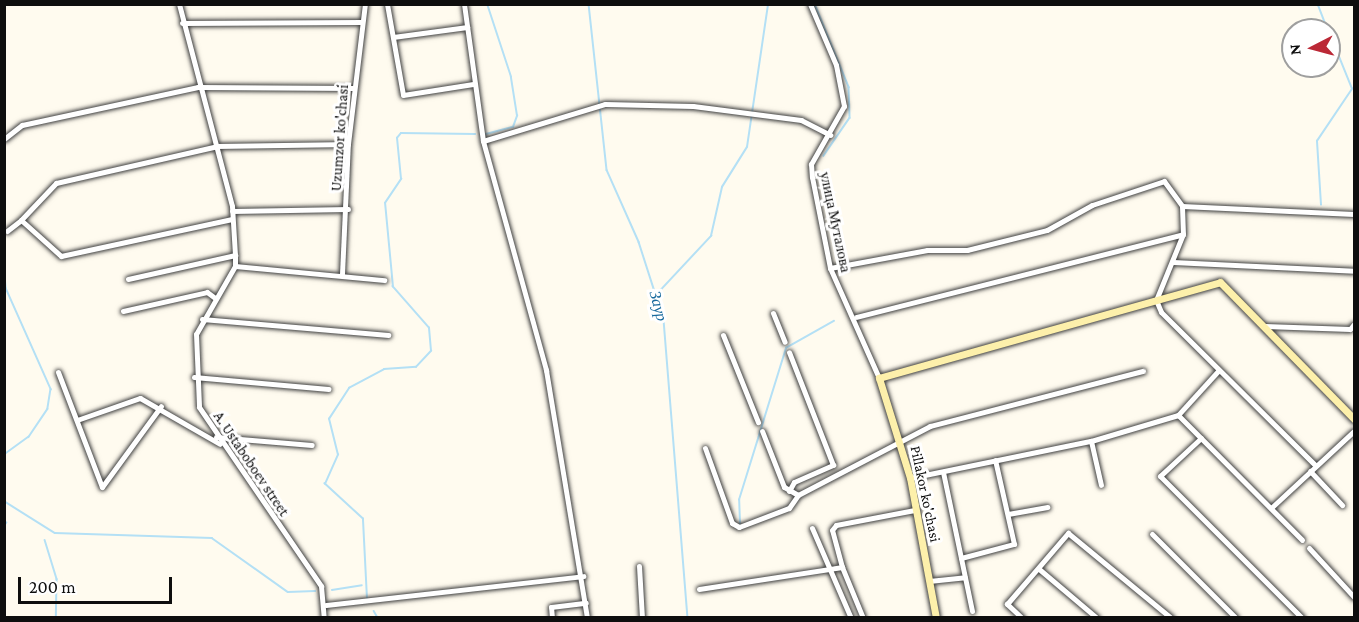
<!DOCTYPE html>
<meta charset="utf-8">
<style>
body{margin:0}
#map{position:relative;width:1359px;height:622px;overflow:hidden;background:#fffbef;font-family:"Crimson Pro",serif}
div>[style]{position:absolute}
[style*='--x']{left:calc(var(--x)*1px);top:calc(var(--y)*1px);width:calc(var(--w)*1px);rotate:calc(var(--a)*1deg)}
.stream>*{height:1.5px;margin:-0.75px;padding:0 0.75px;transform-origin:0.75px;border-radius:0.75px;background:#b4e0f5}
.roads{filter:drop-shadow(0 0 2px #414141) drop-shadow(0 0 2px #414141)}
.street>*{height:5px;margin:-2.5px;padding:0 2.5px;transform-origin:2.5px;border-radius:2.5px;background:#fff}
.secondary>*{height:7px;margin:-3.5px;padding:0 3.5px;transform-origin:3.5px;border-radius:3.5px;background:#fdf0ab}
span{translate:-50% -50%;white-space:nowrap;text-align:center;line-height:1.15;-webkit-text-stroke:6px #fff;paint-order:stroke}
.street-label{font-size:15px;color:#0e0e0e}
.water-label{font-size:16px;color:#196a9d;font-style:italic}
.frame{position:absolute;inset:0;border:6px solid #0e0e0e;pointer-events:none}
.north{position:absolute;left:1281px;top:18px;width:60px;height:60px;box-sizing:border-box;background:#fff;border:2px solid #9f9f9f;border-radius:50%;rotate:264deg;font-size:16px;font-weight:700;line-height:24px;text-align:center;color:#0e0e0e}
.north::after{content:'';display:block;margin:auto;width:21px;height:27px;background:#bb2836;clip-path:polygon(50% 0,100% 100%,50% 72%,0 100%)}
.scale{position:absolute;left:18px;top:577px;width:154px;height:27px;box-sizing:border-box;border:3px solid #0e0e0e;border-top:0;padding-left:8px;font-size:18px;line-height:21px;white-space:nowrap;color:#0e0e0e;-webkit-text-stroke:4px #fff;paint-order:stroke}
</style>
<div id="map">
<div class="stream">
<div style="--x:589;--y:4;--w:167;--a:83.8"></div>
<div style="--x:607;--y:170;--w:79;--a:66"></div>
<div style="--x:639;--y:242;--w:82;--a:72.2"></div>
<div style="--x:664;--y:320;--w:299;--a:85.4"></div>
<div style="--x:815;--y:4;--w:90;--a:67.7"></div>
<div style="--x:849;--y:87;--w:31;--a:88"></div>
<div style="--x:850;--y:118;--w:46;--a:124.4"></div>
<div style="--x:1318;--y:4;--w:28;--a:69"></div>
<div style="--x:486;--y:134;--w:28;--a:-15"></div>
<div style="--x:513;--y:127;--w:12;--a:-70"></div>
<div style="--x:517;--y:116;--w:39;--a:-99"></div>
<div style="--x:511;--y:77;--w:77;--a:-108.2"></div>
<div style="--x:1321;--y:205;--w:64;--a:-93.6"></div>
<div style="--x:1317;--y:141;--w:63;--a:-56.1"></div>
<div style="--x:1352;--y:89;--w:61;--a:-112"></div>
<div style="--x:4;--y:264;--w:24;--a:85"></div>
<div style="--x:6;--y:288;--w:111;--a:66"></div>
<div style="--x:51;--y:389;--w:20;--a:99"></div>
<div style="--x:48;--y:409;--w:34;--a:124"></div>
<div style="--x:29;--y:437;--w:31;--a:144"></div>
<div style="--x:656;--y:295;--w:81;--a:-47"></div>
<div style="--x:711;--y:236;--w:50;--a:-77.3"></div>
<div style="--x:722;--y:187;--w:47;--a:-58"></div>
<div style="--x:747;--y:147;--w:145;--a:-81.6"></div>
<div style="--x:4;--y:501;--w:60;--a:32.1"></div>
<div style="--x:55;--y:533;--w:157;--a:1.8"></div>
<div style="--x:212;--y:538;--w:93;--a:35.4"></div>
<div style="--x:288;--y:592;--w:27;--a:-2"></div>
<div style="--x:740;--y:524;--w:24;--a:-92"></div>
<div style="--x:739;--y:500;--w:159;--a:-72.8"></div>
<div style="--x:786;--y:348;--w:55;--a:-29.4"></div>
<div style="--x:4;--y:526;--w:4;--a:-56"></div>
<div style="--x:45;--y:540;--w:41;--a:72.9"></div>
<div style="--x:57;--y:579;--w:39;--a:91"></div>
<div style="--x:332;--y:590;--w:30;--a:-9"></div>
<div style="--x:367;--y:599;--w:80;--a:-92.9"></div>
<div style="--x:363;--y:519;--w:52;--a:-137.4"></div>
<div style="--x:325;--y:484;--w:32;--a:-66"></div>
<div style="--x:338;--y:455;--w:37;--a:-104"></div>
<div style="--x:329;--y:419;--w:37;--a:-57"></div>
<div style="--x:349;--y:388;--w:40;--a:-28"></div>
<div style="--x:384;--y:369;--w:32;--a:-4"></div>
<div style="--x:416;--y:367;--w:22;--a:-47"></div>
<div style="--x:431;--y:351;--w:23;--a:-95"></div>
<div style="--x:429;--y:328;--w:55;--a:-131.3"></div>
<div style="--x:393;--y:287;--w:84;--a:-95.4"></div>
<div style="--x:385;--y:203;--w:29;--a:-56"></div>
<div style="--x:401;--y:179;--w:41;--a:-95.6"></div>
<div style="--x:397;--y:138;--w:6;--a:-51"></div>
<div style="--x:401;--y:133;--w:74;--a:0.8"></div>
<div style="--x:374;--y:611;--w:8;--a:60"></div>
</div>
<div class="roads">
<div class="street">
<div style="--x:179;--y:4;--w:209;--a:75.3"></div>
<div style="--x:232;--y:206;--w:49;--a:86.5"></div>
<div style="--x:235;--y:255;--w:11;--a:90"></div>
<div style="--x:235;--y:266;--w:78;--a:119.8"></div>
<div style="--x:196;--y:334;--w:73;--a:87.6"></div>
<div style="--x:199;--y:407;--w:217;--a:55.7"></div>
<div style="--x:321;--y:586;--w:32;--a:85"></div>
<div style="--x:387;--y:4;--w:92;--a:80"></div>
<div style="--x:403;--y:95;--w:71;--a:-8.9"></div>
<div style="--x:464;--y:4;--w:138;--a:82.1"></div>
<div style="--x:483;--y:141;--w:238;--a:74.6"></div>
<div style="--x:546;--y:370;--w:251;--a:80.6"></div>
<div style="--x:810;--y:4;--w:66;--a:66.9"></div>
<div style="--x:836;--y:65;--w:42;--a:79"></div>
<div style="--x:844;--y:106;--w:67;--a:119.6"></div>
<div style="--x:811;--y:164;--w:13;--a:86"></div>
<div style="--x:812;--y:177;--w:93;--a:78.8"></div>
<div style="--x:830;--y:268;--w:120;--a:66"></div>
<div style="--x:182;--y:23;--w:180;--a:-0.3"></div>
<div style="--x:393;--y:37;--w:75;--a:-7.7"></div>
<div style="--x:4;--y:139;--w:23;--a:-38"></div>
<div style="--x:22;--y:125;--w:180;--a:-12.2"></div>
<div style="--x:198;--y:87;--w:156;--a:0.4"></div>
<div style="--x:483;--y:141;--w:127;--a:-16.9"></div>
<div style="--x:605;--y:104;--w:88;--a:1.3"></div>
<div style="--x:693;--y:106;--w:109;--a:7.4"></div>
<div style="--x:801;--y:120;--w:33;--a:27"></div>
<div style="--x:1182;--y:206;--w:172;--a:2.7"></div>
<div style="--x:232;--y:211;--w:116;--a:-1"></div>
<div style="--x:21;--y:220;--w:51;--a:-46.6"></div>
<div style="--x:56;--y:183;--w:166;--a:-12.9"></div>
<div style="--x:218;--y:146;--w:130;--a:-0.9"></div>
<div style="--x:7;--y:231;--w:18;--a:-38"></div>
<div style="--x:21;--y:220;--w:54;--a:42"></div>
<div style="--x:61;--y:256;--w:175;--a:-12.2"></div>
<div style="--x:1173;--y:262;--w:181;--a:2.8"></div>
<div style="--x:235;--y:266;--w:150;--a:5.4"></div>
<div style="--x:830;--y:268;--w:99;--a:-10.5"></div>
<div style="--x:927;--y:250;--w:40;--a:0"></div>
<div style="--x:967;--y:250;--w:82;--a:-14"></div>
<div style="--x:1047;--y:230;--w:51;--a:-29.1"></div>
<div style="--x:1092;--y:205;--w:76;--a:-18.4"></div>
<div style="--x:1164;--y:181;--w:31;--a:54"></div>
<div style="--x:1182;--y:206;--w:28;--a:88"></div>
<div style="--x:1183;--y:234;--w:71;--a:112.2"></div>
<div style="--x:1156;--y:300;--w:13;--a:67"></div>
<div style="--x:1161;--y:312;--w:218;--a:44.8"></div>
<div style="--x:342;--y:274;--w:130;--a:-87.4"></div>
<div style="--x:348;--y:144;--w:141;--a:-83.1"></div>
<div style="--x:128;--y:279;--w:110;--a:-12.6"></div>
<div style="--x:123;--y:311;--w:86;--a:-12.7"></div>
<div style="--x:207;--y:292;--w:10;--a:37"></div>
<div style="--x:773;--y:313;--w:31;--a:68"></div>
<div style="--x:856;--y:317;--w:337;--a:-14.2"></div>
<div style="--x:202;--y:319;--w:187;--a:4.9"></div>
<div style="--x:1265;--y:326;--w:85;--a:2"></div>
<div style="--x:1350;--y:329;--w:6;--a:-51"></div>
<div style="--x:723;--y:335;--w:94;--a:68.1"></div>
<div style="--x:58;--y:372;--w:123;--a:69.1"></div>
<div style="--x:102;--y:487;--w:100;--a:-53.9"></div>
<div style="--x:194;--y:377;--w:135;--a:5.1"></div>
<div style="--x:1178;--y:415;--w:176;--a:45.2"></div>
<div style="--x:77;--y:420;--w:67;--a:-19.2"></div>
<div style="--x:140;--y:398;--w:92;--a:29.9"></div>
<div style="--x:216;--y:437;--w:96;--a:4.8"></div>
<div style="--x:1201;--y:438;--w:56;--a:137.2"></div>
<div style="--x:1160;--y:476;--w:201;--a:45"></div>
<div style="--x:1091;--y:441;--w:45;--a:77.2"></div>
<div style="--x:705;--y:448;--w:80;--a:70.2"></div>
<div style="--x:732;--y:523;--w:8;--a:30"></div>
<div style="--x:739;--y:527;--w:53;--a:-20.8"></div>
<div style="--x:789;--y:508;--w:16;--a:-55"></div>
<div style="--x:798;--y:495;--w:16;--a:-150"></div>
<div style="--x:784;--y:487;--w:60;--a:-111.4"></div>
<div style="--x:1310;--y:471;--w:47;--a:46.7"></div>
<div style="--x:943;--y:472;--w:142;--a:78.2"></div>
<div style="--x:910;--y:478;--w:185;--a:-11.6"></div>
<div style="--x:1091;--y:441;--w:91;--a:-16.6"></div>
<div style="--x:1178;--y:415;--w:59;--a:-47.7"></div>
<div style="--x:789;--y:491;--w:10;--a:-61"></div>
<div style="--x:794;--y:482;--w:43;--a:-23.6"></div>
<div style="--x:833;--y:465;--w:121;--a:-111.3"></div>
<div style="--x:798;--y:495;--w:149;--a:-27.6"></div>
<div style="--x:930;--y:426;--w:220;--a:-14.5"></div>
<div style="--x:1271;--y:508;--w:113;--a:-42.9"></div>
<div style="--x:1008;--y:514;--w:40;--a:-10"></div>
<div style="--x:812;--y:528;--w:98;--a:66.6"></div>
<div style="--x:1152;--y:534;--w:119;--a:45"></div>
<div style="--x:1309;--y:548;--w:67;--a:47.4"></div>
<div style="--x:961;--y:558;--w:55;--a:-14.8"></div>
<div style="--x:1014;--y:544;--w:86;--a:-102.7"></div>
<div style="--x:639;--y:566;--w:52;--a:86.7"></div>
<div style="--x:842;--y:567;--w:38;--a:-105"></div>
<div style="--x:832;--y:530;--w:6;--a:-51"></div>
<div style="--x:836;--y:525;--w:80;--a:-10.8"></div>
<div style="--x:1039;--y:569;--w:76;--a:40.2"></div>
<div style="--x:929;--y:581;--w:36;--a:-6"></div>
<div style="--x:699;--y:589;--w:145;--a:-8.7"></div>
<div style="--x:842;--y:567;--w:55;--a:67.6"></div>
<div style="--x:326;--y:605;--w:259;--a:-6.4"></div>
<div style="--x:552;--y:618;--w:11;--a:-95"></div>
<div style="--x:551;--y:607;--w:35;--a:-7"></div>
<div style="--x:1022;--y:618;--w:21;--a:-137"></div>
<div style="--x:1007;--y:604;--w:94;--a:-49.3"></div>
<div style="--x:1068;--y:533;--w:134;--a:39.5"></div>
</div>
<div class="secondary">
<div style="--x:936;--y:618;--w:142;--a:-100.5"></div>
<div style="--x:910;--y:478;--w:105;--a:-107.2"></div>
<div style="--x:879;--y:378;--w:354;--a:-15.7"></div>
<div style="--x:1220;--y:282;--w:192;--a:45.6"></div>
</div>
</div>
<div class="street-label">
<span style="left:340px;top:138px;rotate:-86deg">Uzumzor ko'chasi</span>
<span style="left:835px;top:222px;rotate:78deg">улица Муталова</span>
<span style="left:251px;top:464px;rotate:56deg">A. Ustaboboev street</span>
<span style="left:925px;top:494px;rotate:78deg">Pillakor ko'chasi</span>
</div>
<div class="water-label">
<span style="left:658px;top:306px;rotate:75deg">Заур</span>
</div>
<div class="frame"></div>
<div class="north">N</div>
<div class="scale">200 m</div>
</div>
